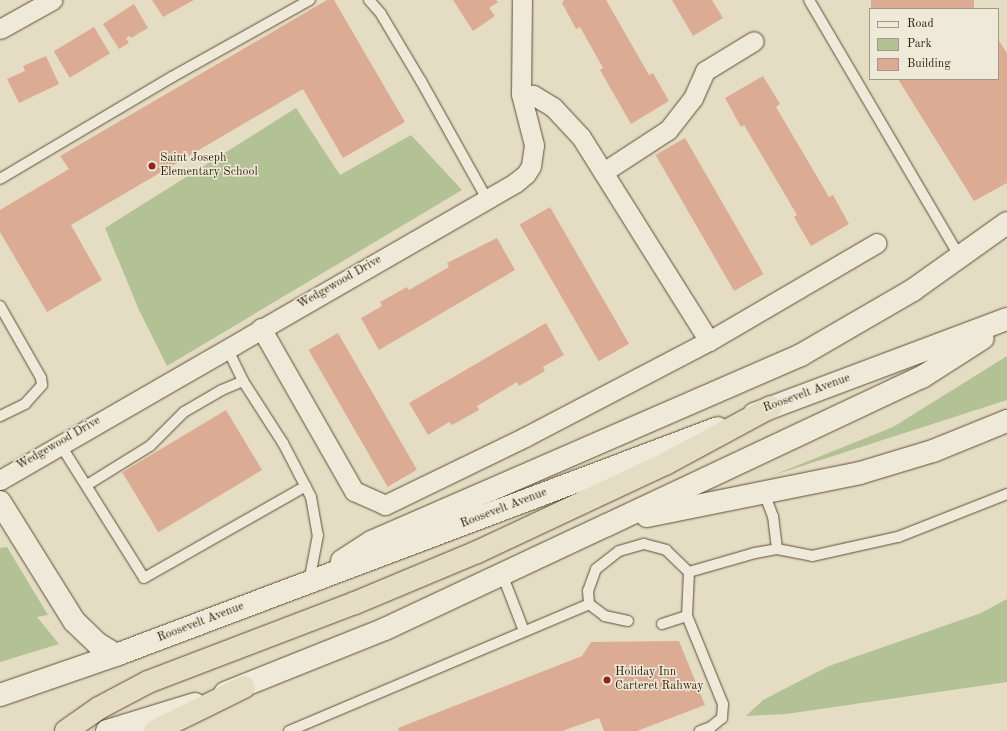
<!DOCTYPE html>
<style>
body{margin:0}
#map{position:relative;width:1007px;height:731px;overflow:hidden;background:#e5ddc3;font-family:"Old Standard TT",serif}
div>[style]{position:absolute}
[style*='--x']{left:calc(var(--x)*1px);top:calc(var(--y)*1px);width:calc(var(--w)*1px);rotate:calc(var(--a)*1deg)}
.green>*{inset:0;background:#b2c295}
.building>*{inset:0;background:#dcab94;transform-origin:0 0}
.roads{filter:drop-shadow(0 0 1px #5d4e34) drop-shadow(0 0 1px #5d4e34)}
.lane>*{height:10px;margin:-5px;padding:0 5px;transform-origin:5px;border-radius:5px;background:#eee9d8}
.street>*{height:19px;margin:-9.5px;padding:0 9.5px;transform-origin:9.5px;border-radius:9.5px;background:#eee9d8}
.secondary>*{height:22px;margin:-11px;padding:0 11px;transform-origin:11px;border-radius:11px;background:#eee9d8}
.highway>*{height:22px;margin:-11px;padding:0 11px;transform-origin:11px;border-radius:11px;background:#e5ddc3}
.dots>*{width:11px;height:11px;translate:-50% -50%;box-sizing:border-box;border:2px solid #eee9d8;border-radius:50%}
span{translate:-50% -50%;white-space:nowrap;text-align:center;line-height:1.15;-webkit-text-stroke:3px #eee9d8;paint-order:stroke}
.poi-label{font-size:12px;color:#301f05}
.left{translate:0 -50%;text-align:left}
.street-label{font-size:12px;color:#301f05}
.legend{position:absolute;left:869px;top:8px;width:130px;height:72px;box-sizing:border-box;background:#eee9d8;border:1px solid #a29884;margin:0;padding:5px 7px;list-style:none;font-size:12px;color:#301f05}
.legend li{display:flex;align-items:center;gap:8px;height:20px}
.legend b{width:20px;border:1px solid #a29884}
</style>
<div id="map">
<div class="green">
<div style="clip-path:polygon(296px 108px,340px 175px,411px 135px,462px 190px,167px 366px,139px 310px,105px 228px)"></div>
<div style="clip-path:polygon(1007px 356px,1007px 400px,771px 476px,893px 427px)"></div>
<div style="clip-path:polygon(7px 547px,48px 615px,37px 617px,59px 644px,0 662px,0 548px)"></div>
<div style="clip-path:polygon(1007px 599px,1007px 682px,786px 714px,746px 716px,763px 700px,829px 666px,981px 613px)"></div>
</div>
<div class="building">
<div style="clip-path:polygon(152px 0,194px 0,163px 17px)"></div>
<div style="clip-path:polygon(327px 0,334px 0,405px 122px,343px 158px,303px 89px,71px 225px,102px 280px,47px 312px,0 232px,0 210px,69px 169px,60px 156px)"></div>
<div style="clip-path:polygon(453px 0,496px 0,498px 2px,489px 8px,495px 16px,473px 31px)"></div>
<div style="clip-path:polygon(564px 0,606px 0,649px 75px,653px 73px,669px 101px,631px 124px,600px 70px,603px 68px,580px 27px,576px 29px,562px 3px)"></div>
<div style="clip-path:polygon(672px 0,712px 0,723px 18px,693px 36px)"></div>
<div style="left:871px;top:0;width:103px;height:11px"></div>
<div style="clip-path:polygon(134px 4px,148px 28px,131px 38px,130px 36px,126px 38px,129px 43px,119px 49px,103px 24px)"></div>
<div style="left:94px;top:27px;width:31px;height:47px;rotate:59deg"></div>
<div style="clip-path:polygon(998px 39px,1007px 53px,1007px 183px,974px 201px,898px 79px,998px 79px)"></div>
<div style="clip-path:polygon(46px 56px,59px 84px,19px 103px,7px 79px,25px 71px,23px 66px)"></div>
<div style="clip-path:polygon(763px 76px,780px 104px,776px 107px,829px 197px,833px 195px,849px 224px,811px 246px,794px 217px,797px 215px,744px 125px,741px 127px,725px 98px)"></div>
<div style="left:685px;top:138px;width:157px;height:34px;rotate:60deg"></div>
<div style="left:550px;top:207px;width:158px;height:35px;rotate:60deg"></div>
<div style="clip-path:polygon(497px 238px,515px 270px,379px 350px,361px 318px,382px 306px,380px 302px,407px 287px,409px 290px,449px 267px,447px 263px)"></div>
<div style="clip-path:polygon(546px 323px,564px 355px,543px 367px,545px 371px,519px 386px,517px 382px,477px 406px,479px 410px,452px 425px,449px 422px,428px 435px,409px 403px)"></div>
<div style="left:338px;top:333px;width:158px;height:34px;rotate:60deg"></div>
<div style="left:226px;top:410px;width:70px;height:121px;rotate:59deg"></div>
<div style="clip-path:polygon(679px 641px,705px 705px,637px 731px,604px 731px,599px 718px,562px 731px,399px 731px,398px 728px,582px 656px,591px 642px)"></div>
</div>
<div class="roads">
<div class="lane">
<div style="--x:369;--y:0;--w:18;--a:49"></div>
<div style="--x:381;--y:14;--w:78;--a:59.2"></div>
<div style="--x:421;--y:81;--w:135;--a:60.8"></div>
<div style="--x:809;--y:0;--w:298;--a:59.6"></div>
<div style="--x:0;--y:179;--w:200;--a:-30.7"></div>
<div style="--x:172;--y:77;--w:158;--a:-29.2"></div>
<div style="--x:0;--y:306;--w:83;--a:60.3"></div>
<div style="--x:41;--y:378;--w:7;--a:82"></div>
<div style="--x:42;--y:385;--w:25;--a:132"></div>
<div style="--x:25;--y:404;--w:28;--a:154"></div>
<div style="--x:227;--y:348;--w:37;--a:64"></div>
<div style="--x:243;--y:381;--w:74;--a:57.2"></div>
<div style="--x:283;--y:443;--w:61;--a:62.6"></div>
<div style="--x:311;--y:497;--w:39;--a:80"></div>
<div style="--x:318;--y:535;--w:48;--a:100.8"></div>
<div style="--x:60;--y:444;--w:158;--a:57.9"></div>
<div style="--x:144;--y:578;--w:186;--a:-29.6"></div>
<div style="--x:87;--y:485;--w:74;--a:-31.8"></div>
<div style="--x:150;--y:446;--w:48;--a:-45"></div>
<div style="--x:184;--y:412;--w:44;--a:-30.1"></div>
<div style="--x:222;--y:390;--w:23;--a:-23"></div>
<div style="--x:764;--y:493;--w:25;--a:69"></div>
<div style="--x:773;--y:516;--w:33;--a:83"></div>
<div style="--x:689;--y:572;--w:69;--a:-16.1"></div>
<div style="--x:755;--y:553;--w:22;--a:-10"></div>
<div style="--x:777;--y:549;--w:36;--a:11"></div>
<div style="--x:812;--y:556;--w:88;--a:-12.5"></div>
<div style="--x:898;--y:537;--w:117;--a:-21.5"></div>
<div style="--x:502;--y:574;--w:61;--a:68.9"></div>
<div style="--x:628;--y:621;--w:24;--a:-168"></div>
<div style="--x:605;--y:616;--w:20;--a:-143"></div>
<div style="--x:589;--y:604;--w:13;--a:-94"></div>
<div style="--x:588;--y:591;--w:23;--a:-70"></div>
<div style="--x:596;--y:569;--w:29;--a:-38"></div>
<div style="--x:619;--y:551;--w:26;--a:-16"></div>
<div style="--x:644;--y:544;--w:23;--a:15"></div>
<div style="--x:666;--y:550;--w:32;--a:44"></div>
<div style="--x:689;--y:572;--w:44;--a:92.6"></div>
<div style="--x:687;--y:616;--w:95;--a:67.8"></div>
<div style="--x:723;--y:704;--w:14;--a:94"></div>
<div style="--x:722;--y:718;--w:14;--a:141"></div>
<div style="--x:711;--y:727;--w:12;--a:160"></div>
<div style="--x:662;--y:624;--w:26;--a:-18"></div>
<div style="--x:289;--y:731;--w:326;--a:-22.9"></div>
</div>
<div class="street">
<div style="--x:0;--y:29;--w:60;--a:-29.1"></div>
<div style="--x:521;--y:94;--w:12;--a:5"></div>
<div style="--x:533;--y:95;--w:23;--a:31"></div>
<div style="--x:553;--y:107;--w:41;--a:47"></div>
<div style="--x:581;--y:137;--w:241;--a:57.9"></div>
<div style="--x:709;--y:341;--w:194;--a:-30.3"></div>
<div style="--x:605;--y:171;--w:75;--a:-33.1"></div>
<div style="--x:668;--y:130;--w:41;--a:-52"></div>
<div style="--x:693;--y:98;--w:30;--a:-66"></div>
<div style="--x:705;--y:71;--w:57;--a:-31.5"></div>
<div style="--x:261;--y:328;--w:188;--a:60.3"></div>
<div style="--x:354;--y:491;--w:34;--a:24"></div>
<div style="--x:385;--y:505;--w:156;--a:-25.9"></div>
<div style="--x:525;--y:437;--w:208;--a:-27.6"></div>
<div style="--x:0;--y:480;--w:595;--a:-29.97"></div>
<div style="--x:515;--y:183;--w:14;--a:-39"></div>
<div style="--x:526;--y:174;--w:9;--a:-58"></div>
<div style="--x:531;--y:166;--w:21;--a:-82"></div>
<div style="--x:534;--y:145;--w:53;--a:-104.3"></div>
<div style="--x:521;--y:94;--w:94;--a:-89.4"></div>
</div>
<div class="secondary">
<div style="--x:754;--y:414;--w:270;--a:-20.6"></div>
<div style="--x:0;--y:502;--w:140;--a:58.1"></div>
<div style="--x:74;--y:621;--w:33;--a:44"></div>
<div style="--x:98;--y:644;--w:21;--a:31"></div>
<div style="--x:647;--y:516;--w:217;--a:-11.4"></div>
<div style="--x:860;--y:473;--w:76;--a:-16.8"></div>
<div style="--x:933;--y:451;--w:80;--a:-22.1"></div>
<div style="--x:342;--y:561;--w:35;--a:-33"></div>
<div style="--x:371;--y:542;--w:469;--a:-23.5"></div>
<div style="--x:801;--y:355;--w:129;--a:-30.1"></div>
<div style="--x:913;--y:290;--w:115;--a:-35.5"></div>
<div style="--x:225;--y:693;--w:172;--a:-21.8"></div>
<div style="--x:385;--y:629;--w:245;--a:-25.1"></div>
<div style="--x:607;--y:525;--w:348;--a:-25.2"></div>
<div style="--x:922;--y:377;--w:72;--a:-32.6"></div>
<div style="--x:0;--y:695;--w:123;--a:-19"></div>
<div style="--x:116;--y:655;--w:643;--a:-20.66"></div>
<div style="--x:107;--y:731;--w:92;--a:-17.1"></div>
</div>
<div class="highway">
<div style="--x:66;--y:731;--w:40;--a:-34.9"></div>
<div style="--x:99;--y:708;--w:55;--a:-28"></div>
<div style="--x:148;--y:682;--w:222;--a:-20.9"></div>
<div style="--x:355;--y:603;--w:132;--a:-22.7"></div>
<div style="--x:477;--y:552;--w:208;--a:-25.1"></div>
<div style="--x:665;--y:464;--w:120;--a:-28.3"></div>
<div style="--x:155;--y:731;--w:99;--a:-26.3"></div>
</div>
</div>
<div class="dots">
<div style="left:152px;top:166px;background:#8f2418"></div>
<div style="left:607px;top:680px;background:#8f2418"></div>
</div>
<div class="poi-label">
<span class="left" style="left:160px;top:166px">Saint Joseph<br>Elementary School</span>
<span class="left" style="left:615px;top:680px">Holiday Inn<br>Carteret Rahway</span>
</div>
<div class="street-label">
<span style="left:340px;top:283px;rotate:-30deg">Wedgewood Drive</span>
<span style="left:807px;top:394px;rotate:-20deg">Roosevelt Avenue</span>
<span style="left:59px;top:444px;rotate:-30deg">Wedgewood Drive</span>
<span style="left:504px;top:509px;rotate:-21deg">Roosevelt Avenue</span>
<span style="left:201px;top:623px;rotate:-21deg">Roosevelt Avenue</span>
</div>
<ul class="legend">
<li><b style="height:5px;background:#eee9d8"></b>Road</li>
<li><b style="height:11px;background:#b2c295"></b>Park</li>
<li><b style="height:11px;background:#dcab94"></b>Building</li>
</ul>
</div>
